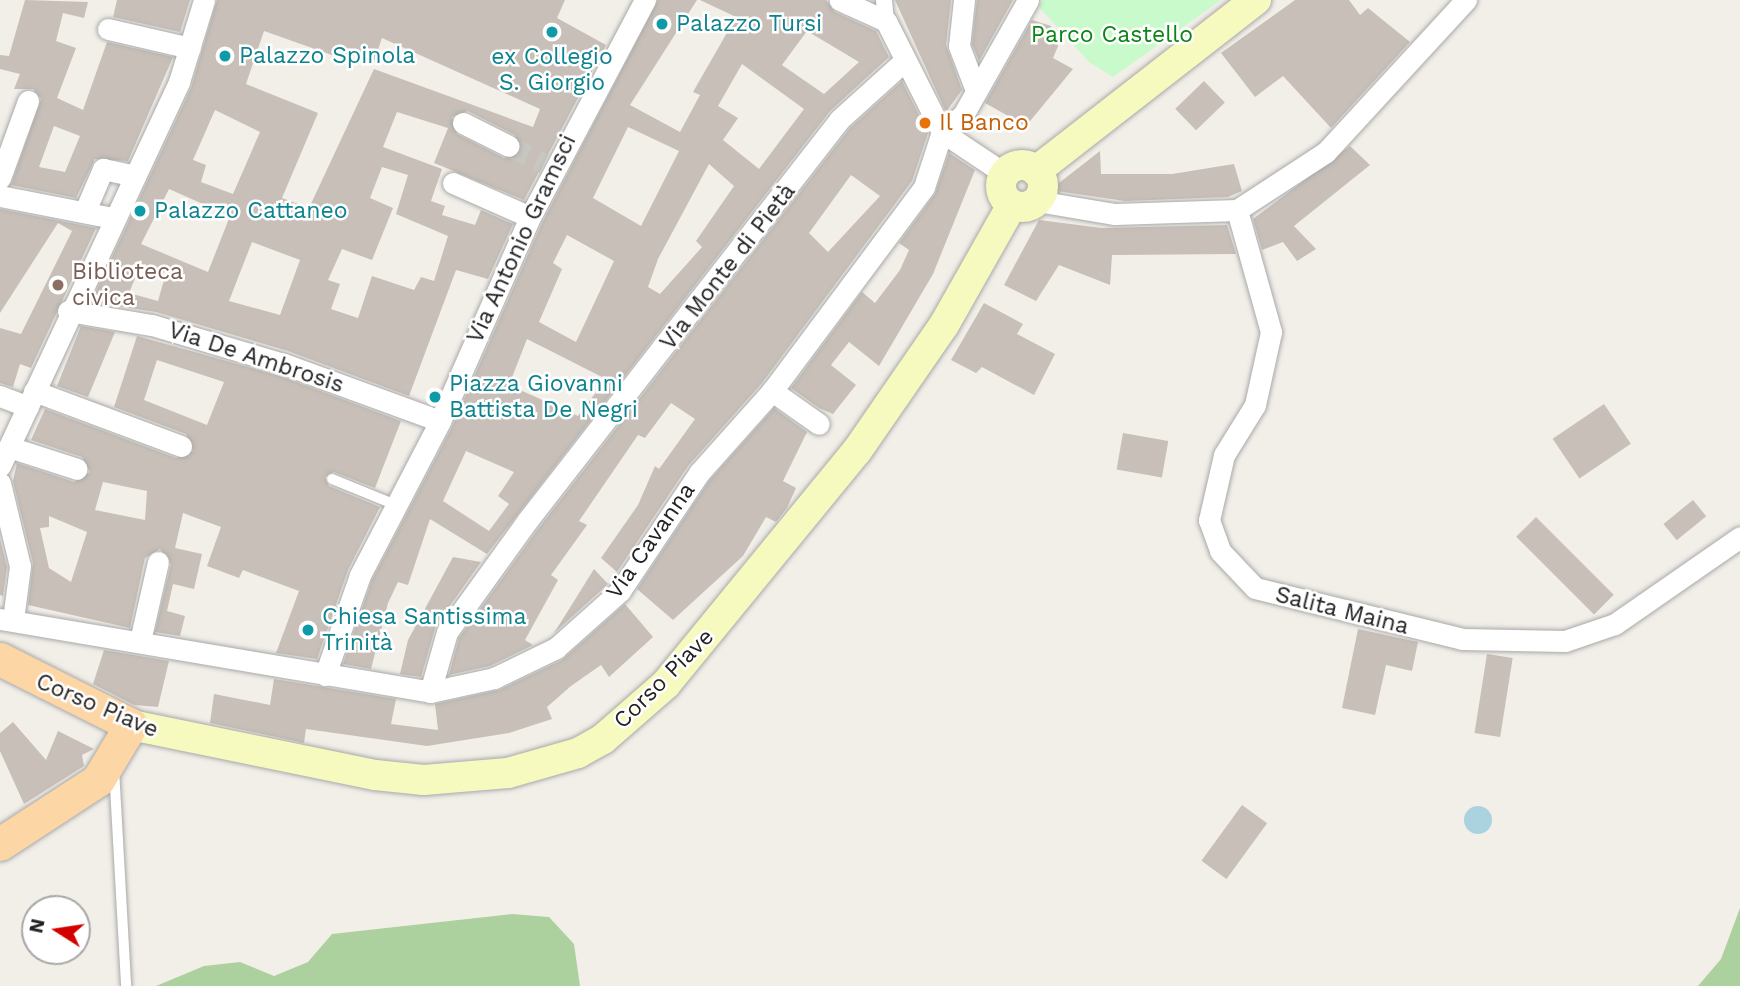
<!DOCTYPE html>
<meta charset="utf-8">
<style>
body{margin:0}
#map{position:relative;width:1740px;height:986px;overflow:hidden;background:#f2efe9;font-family:"Work Sans",sans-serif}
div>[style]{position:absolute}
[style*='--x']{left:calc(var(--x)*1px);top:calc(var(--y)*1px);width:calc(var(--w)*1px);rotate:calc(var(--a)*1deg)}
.forest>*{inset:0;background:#add19e}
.park>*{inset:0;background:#c8facc}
.water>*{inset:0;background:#aad3df}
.round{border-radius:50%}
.building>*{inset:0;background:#c7bfb8;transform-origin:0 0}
.minor-tunnel>*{height:21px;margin-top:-10.5px;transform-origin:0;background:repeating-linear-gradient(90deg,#c8c6c1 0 21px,transparent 0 31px)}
.roads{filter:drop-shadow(0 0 2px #a9a9a9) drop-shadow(0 0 2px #a9a9a9)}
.service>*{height:10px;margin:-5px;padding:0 5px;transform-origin:5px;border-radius:5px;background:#fff}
.pedestrian>*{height:16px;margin:-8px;padding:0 8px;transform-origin:8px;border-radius:8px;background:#fff}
.minor>*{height:21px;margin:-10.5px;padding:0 10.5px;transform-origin:10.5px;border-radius:10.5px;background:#fff}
.secondary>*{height:30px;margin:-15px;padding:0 15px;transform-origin:15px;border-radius:15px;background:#f7fabf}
.secondary>.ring{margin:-15px;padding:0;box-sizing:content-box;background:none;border:30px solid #f7fabf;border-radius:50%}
.primary>*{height:33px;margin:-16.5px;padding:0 16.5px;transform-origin:16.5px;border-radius:16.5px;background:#fcd6a4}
.dots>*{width:19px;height:19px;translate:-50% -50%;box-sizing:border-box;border:4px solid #fff;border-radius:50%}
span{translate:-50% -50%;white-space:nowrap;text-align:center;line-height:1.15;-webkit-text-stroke:5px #fff;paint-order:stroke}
.culture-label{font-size:23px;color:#0d838f}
.left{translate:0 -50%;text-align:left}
.park-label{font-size:23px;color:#0c8416}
.food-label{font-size:23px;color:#c56008}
.street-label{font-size:23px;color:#222}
.education-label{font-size:23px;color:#785e54}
.north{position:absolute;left:21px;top:895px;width:70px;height:70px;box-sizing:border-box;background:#fff;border:2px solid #a7a7a7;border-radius:50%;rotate:282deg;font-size:19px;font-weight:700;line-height:28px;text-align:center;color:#222}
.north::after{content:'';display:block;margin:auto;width:24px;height:32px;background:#d40000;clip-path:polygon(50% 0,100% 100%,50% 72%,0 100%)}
</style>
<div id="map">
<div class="forest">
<div style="clip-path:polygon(1740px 908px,1740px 986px,1698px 986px,1721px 959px)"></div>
<div style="clip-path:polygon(512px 914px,549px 917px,574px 944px,580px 986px,156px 986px,204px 966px,240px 962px,274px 976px,308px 962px,332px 934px)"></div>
</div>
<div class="park">
<div style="clip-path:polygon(1043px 0,1221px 0,1113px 77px,1089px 62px,1039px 7px)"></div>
</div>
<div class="water">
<div class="round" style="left:1464px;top:806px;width:28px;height:28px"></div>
</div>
<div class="building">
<div style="clip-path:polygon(evenodd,25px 0,88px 2px,84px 18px,63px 13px,56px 41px,76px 48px,57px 98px,83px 110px,107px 42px,173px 57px,128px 161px,95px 159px,76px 198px,11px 185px,41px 99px,33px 89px,14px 89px,20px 74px,0 69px,0 55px,9px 56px,25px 0,54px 126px,80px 136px,65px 172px,39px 167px,54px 126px)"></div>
<div style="clip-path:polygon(117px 0,190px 0,180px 32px,113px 17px)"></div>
<div style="clip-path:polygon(evenodd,217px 0,565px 0,557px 18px,606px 45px,524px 200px,434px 163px,448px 128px,397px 112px,383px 147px,442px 169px,431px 201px,445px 206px,442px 215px,475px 225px,481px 210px,513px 224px,488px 279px,456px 270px,409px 396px,288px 351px,156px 312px,91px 302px,191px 88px,217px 0,264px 31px,346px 60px,349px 53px,374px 61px,382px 38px,540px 109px,533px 127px,374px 69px,309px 208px,282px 198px,318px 113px,246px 84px,264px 31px,217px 0,215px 110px,260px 132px,233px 194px,201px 182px,206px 165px,193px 160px,215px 110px,217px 0,468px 111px,515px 135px,520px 152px,504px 158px,457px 134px,452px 117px,468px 111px,217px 0,382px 167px,408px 175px,396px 214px,448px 236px,434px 281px,421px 277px,414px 290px,372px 276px,358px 318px,331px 309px,340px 284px,328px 280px,342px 249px,372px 260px,393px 208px,370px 198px,382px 167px,217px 0,169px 189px,230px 216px,208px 272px,141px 244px,169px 189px,217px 0,252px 242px,300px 260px,280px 315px,229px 301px,252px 242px,217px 0,141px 264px,166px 273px,158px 301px,129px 293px,141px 264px)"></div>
<div style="clip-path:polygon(evenodd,658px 0,697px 0,630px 105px,680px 132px,700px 95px,693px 92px,736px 17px,700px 0,826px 0,835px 12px,876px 31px,889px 57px,830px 111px,487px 554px,430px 519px,408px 585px,398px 582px,388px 603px,371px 669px,343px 664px,372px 580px,452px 427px,542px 223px,658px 0,807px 31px,859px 62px,824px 94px,782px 65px,807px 31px,658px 0,742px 64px,804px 109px,759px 169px,723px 140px,738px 118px,718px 106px,742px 64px,658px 0,628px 127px,679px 151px,641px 226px,593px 198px,628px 127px,658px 0,709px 164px,734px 186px,696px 241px,702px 247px,660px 294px,648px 287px,658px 259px,709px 164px,658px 0,567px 235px,614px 261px,576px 342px,539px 322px,562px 269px,553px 263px,567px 235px,658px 0,527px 339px,606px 379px,578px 416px,509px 385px,527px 339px,658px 0,466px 451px,514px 472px,498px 496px,509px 504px,489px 531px,443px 501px,466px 451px)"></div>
<div style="clip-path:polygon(895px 0,951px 0,946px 45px,962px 90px,946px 112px)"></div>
<div style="clip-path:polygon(977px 0,1013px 0,979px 61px,972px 44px)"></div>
<div style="clip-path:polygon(1295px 0,1349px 0,1360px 15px,1368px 8px,1410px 42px,1331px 128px,1283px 76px,1255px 97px,1221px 53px)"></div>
<div style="clip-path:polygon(1032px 20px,1051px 26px,1058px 46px,1053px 58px,1073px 69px,1026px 126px,985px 103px)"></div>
<div style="clip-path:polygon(evenodd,902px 81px,928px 133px,912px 181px,762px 383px,688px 466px,617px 572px,601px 558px,638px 505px,655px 466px,659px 469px,695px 419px,671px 403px,645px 438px,638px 435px,579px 521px,587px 525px,551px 575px,558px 580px,525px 640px,533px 645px,490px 666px,449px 675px,459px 638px,538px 529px,850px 128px,902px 81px,851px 175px,880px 196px,828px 252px,809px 233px,851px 175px)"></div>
<div style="left:1204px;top:81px;width:30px;height:40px;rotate:46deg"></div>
<div style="clip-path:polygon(1350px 146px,1370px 165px,1294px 226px,1316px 249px,1297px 261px,1283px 242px,1262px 250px,1253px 219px)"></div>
<div style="clip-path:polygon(1100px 151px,1101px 174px,1172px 174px,1234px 164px,1242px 191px,1228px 197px,1125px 201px,1050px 190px)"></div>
<div style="clip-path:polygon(949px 153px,975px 170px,933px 274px,879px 366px,849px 342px,831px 365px,856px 385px,833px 414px,819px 408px,791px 388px,862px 292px,875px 303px,900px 270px,909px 250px,899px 243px,935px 194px)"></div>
<div style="clip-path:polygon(0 209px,96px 228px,31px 368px,20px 364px,13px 387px,0 383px,0 328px,21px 334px,72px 231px,58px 223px,0 313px)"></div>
<div style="clip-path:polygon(1039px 220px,1102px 228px,1227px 225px,1236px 254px,1112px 255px,1110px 285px,1059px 265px,1036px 301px,1004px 285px)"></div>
<div style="clip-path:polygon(984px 303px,1023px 324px,1017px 334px,1055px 354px,1034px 395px,982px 367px,976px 373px,951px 360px)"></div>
<div style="clip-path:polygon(81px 326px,115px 332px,88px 397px,57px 386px)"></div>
<div style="clip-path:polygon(evenodd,137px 336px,280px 376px,401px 421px,375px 488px,334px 472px,325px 477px,329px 486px,380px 507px,348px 570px,317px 659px,276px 653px,299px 591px,243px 570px,239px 578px,207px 566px,221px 527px,183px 513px,175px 548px,202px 554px,194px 589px,173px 584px,167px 611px,185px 616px,180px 636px,155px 632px,171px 564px,160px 549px,145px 558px,130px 628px,28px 605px,33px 563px,13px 481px,17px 463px,74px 482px,90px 472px,82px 457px,31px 440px,45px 409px,176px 458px,193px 451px,186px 434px,114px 407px,137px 336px,157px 360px,224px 382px,207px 425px,144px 400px,157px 360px,137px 336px,103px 482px,147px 491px,145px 520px,95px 510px,103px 482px,137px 336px,49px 516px,87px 532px,71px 582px,49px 568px,40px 528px,49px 527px,49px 516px)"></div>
<div style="left:1604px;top:404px;width:48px;height:62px;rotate:56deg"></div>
<div style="clip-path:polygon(774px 408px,807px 432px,783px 481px,796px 488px,787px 508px,776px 522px,766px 517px,743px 556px,673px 620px,637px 589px,709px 481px)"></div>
<div style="left:1123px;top:433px;width:46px;height:37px;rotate:10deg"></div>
<div style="left:1693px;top:500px;width:21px;height:38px;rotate:51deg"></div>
<div style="left:1536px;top:517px;width:110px;height:28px;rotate:45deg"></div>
<div style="clip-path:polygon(0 539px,7px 567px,3px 596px,0 595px)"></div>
<div style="clip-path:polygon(453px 557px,481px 562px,436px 625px,421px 677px,400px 674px,408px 640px)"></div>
<div style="clip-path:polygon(594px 569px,608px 584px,554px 633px,576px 598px)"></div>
<div style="clip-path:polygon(625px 604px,653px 637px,609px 677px,601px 665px,571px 686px,547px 707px,552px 719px,509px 733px,427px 746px,306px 729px,304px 743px,210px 723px,214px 694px,270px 705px,274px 679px,396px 699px,391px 724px,438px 730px,435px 704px,499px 690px,562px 660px)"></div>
<div style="clip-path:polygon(1358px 629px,1418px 642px,1412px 671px,1386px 665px,1375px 715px,1342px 708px)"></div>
<div style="clip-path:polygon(104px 650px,169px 661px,158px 707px,134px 705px,93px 684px)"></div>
<div style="left:1487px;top:654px;width:26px;height:80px;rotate:9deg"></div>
<div style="clip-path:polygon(13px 722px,46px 760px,58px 731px,94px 749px,82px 755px,84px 766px,24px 804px,0 751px,0 733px)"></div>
<div style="left:1242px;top:805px;width:31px;height:69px;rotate:36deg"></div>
</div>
<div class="minor-tunnel">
<div style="--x:509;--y:146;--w:39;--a:26"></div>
</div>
<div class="roads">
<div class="service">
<div style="--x:332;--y:479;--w:69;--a:22.1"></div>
<div style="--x:114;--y:769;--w:217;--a:86.8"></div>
</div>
<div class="pedestrian">
<div style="--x:884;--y:0;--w:21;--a:85"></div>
</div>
<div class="minor">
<div style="--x:964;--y:0;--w:46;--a:96.2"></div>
<div style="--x:959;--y:46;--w:45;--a:69.1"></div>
<div style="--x:108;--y:29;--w:84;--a:13"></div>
<div style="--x:463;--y:123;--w:51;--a:26.6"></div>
<div style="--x:1005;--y:174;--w:76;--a:-146.3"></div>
<div style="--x:942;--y:132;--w:27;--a:-39"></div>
<div style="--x:963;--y:115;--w:132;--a:-60.5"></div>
<div style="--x:0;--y:178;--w:82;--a:-70"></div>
<div style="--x:453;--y:183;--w:84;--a:23.8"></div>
<div style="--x:0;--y:196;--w:115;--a:11"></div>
<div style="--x:1037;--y:201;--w:79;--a:9.5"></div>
<div style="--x:1115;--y:214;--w:122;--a:-1.9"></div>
<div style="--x:1237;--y:210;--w:106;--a:-33.1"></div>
<div style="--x:1326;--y:152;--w:207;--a:-47.4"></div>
<div style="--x:1237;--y:210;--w:127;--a:74.4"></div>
<div style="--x:1271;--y:332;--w:75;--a:102.4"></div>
<div style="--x:1255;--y:405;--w:59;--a:121.8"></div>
<div style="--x:1224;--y:455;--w:67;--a:103"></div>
<div style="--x:1209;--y:520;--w:33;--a:70"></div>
<div style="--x:1220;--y:551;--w:51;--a:46.6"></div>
<div style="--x:1255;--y:588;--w:213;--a:13.8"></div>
<div style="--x:1462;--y:639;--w:103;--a:1.1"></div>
<div style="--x:1565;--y:641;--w:53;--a:-18.8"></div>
<div style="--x:1615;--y:624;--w:152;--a:-34.8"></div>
<div style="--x:85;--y:211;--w:46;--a:-66.8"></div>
<div style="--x:103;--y:169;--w:33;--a:12"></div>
<div style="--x:68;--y:311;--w:85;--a:9.5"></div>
<div style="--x:152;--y:325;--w:138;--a:16.5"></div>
<div style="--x:284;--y:364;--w:166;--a:20.1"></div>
<div style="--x:34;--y:391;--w:157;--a:20.5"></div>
<div style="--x:772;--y:391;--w:57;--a:35.1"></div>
<div style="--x:0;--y:396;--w:30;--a:21"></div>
<div style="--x:9;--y:447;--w:71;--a:17.9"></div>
<div style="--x:0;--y:466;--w:424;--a:-65"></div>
<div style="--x:179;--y:82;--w:86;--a:-73"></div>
<div style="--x:0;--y:483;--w:85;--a:76.5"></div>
<div style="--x:20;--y:566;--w:54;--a:97.4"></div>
<div style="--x:0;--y:619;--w:436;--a:9.6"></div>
<div style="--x:430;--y:692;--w:66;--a:-12.3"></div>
<div style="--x:494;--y:678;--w:69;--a:-25.8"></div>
<div style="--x:556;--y:648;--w:86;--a:-41.7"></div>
<div style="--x:620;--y:591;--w:142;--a:-56.2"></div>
<div style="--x:699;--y:473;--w:110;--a:-48.3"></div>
<div style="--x:772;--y:391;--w:254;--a:-53.3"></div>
<div style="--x:924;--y:187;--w:58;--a:-71.9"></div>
<div style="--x:942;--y:132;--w:124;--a:-116.8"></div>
<div style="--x:886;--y:21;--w:51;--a:-155.5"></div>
<div style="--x:140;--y:641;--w:81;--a:-77.2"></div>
<div style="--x:325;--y:675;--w:106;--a:-70.7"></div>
<div style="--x:360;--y:575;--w:174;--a:-62.5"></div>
<div style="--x:440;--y:421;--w:223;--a:-66.2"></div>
<div style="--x:530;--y:217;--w:246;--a:-62.1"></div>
<div style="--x:430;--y:692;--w:62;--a:-74.2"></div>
<div style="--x:447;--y:632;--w:137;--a:-54.2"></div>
<div style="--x:527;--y:521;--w:509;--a:-52.1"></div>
<div style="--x:840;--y:119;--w:85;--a:-42.1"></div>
</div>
<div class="secondary">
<div class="ring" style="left:1001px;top:165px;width:12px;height:12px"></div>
<div style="--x:1036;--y:171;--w:279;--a:-37.9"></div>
<div style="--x:131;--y:725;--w:249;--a:11.6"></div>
<div style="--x:375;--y:775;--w:49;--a:5.8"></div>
<div style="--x:424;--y:780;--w:84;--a:-4.8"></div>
<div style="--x:508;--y:773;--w:73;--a:-15.9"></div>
<div style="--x:578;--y:753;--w:29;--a:-29"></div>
<div style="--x:603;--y:739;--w:84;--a:-41.1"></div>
<div style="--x:666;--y:684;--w:301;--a:-50.7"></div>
<div style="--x:857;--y:451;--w:153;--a:-55.4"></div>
<div style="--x:944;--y:325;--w:138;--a:-60.5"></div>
</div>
<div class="primary">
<div style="--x:0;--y:659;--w:147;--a:26.7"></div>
<div style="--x:131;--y:725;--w:64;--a:121"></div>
<div style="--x:98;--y:780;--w:117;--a:146.9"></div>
</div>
</div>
<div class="dots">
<div style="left:662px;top:24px;background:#0f9aa8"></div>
<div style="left:552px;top:32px;background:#0f9aa8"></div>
<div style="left:225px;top:56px;background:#0f9aa8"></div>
<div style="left:925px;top:123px;background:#e8710a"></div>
<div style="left:140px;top:211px;background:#0f9aa8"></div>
<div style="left:58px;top:285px;background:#8d6e63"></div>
<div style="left:435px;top:397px;background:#0f9aa8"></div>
<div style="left:308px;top:630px;background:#0f9aa8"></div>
</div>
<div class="culture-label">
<span class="left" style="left:676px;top:24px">Palazzo Tursi</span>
<span class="left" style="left:239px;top:56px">Palazzo Spinola</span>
<span style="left:552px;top:70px">ex Collegio<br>S. Giorgio</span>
<span class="left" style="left:154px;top:211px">Palazzo Cattaneo</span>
<span class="left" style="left:449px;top:397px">Piazza Giovanni<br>Battista De Negri</span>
<span class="left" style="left:322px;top:630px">Chiesa Santissima<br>Trinità</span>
</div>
<div class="park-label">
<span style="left:1112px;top:35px">Parco Castello</span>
</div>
<div class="food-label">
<span class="left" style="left:939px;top:123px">Il Banco</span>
</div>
<div class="street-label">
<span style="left:522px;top:239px;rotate:-65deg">Via Antonio Gramsci</span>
<span style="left:728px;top:267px;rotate:-52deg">Via Monte di Pietà</span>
<span style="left:256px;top:358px;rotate:18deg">Via De Ambrosis</span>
<span style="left:651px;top:541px;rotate:-55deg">Via Cavanna</span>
<span style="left:1342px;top:611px;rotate:14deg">Salita Maina</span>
<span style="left:664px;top:679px;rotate:-45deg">Corso Piave</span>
<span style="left:97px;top:706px;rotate:23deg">Corso Piave</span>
</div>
<div class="education-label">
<span class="left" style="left:72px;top:285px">Biblioteca<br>civica</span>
</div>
<div class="north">N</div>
</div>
